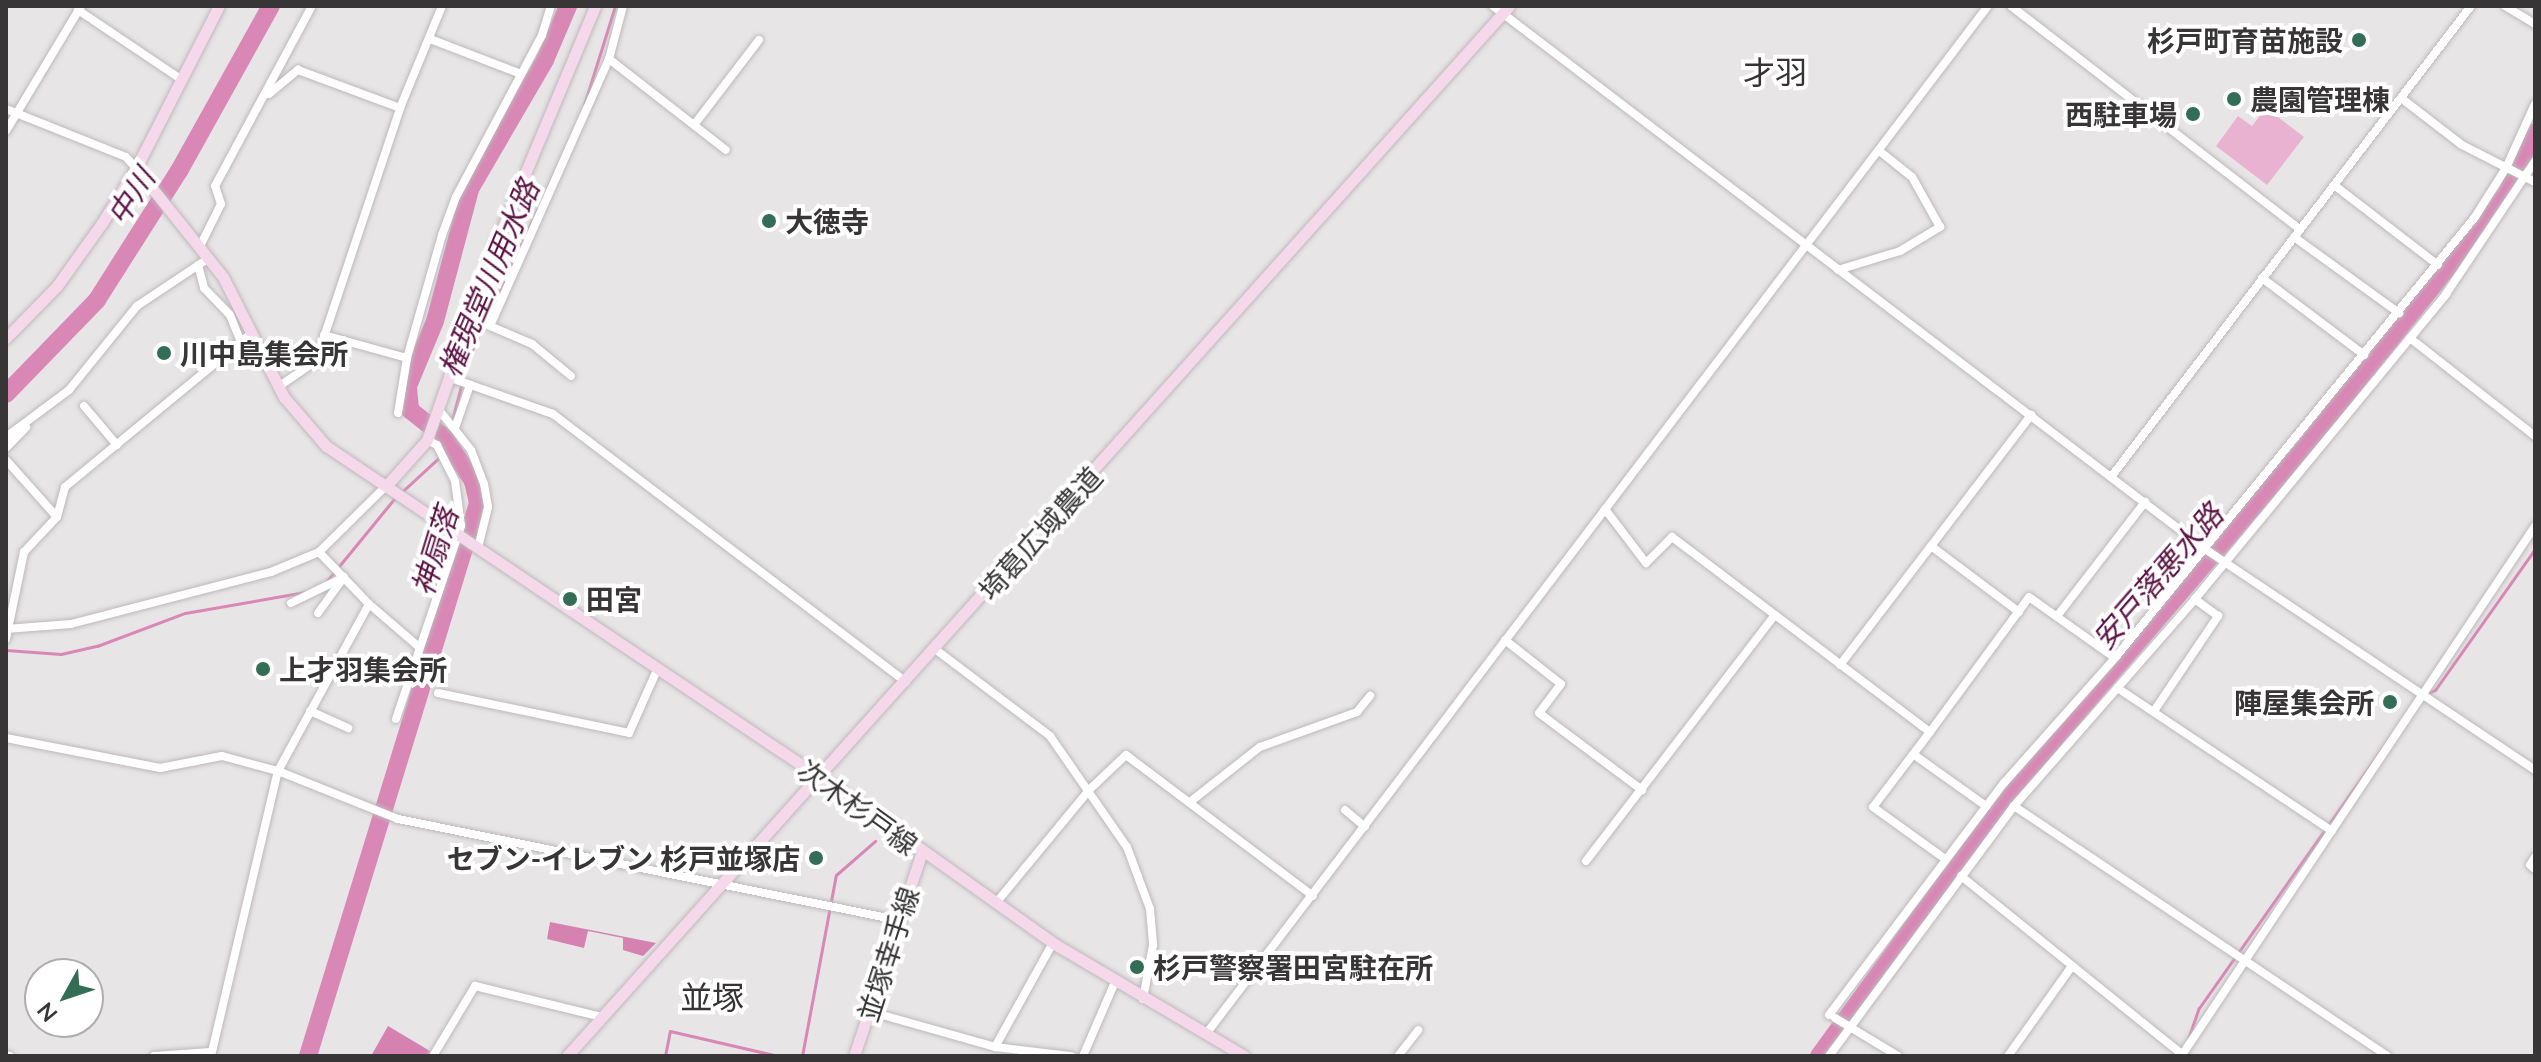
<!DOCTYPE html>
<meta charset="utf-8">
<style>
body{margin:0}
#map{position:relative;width:2541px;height:1062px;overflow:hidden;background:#e8e5e6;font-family:Lato,"Noto Sans JP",sans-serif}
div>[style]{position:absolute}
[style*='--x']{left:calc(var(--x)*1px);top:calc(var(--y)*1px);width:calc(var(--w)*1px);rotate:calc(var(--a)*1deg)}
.green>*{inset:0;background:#e9b2d0}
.forest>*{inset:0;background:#d582b1}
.stream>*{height:3px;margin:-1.5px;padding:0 1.5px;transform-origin:1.5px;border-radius:1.5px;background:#d987b5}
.river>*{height:18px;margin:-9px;padding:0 9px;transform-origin:9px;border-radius:9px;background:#d987b5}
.roads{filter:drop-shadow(0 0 2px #bdb9bb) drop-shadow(0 0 2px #bdb9bb)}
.street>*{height:8px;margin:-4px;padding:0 4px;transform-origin:4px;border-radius:4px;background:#fff}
.secondary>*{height:11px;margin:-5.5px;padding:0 5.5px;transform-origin:5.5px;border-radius:5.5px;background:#f5d8e9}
.dots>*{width:22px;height:22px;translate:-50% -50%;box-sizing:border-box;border:4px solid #fff;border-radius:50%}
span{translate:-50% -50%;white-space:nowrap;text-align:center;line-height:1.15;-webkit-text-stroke:8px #fff;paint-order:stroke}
.poi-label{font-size:28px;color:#373536;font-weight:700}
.right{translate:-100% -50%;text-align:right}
.left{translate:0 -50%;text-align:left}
.street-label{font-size:28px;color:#373536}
.water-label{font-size:30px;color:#5c1242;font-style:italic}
.quarter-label{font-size:32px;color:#363335}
.frame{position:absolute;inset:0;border:8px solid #373536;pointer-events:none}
.north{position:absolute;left:24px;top:958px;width:80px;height:80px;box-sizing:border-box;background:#fff;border:2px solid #afaeaf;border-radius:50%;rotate:230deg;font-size:22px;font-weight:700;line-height:32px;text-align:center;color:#373536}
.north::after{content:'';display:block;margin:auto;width:28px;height:36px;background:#336d56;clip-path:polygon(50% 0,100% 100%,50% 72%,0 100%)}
</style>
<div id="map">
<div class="green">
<div style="clip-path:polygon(2266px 108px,2304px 137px,2267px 185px,2216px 146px,2238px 116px,2252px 126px)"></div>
</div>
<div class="forest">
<div style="clip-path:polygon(550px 922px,656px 943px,643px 956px,623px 950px,623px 938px,588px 931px,584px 948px,547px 939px)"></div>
<div style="clip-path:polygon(388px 1026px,430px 1051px,430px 1056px,371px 1056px)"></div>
</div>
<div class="stream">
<div style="--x:584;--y:105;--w:104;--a:-72.6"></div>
<div style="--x:326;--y:582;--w:107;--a:-50.7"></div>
<div style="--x:394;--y:499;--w:67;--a:-42.6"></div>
<div style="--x:443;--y:454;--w:101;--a:-75.1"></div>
<div style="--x:469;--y:356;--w:208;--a:-65"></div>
<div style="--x:6;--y:650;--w:55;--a:4.2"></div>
<div style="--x:61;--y:654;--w:37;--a:-13"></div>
<div style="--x:97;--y:646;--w:94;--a:-20.6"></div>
<div style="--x:185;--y:613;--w:122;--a:-9.9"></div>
<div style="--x:2425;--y:694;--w:11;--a:-22"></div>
<div style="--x:2435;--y:690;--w:173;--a:-54.7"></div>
<div style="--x:2187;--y:1042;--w:36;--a:-71"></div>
<div style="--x:2199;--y:1008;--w:380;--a:-54.8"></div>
<div style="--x:665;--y:1056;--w:25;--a:-79"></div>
<div style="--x:670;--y:1031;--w:111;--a:13"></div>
<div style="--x:802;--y:1056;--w:184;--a:-79.4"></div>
<div style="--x:836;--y:875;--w:52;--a:-41.1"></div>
</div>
<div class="river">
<div style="--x:6;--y:394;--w:131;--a:-45.9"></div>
<div style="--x:97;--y:300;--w:153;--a:-57.6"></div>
<div style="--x:179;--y:171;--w:189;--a:-60.9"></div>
<div style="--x:308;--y:1056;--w:579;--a:-72.91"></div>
<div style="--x:478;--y:503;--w:23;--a:-103"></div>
<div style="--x:473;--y:481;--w:53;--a:-123.4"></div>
<div style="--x:444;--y:437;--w:43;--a:-141.5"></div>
<div style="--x:410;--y:410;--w:24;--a:-95"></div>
<div style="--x:408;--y:386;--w:70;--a:-67.4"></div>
<div style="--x:435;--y:321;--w:137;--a:-75.1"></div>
<div style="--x:470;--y:189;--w:149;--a:-59.8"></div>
<div style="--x:545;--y:60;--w:59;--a:-66.9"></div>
<div style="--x:1819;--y:1056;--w:345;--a:-54"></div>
<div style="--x:2022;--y:777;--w:448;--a:-49.4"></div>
<div style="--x:2313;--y:437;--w:312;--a:-51.5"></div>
<div style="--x:2507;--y:193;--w:67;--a:-65.3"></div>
</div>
<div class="roads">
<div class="street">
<div style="--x:623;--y:6;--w:55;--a:104.8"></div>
<div style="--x:609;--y:59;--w:148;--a:37.9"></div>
<div style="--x:1493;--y:6;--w:895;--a:37.33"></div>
<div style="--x:2205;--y:549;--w:397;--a:33.8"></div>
<div style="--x:2011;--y:6;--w:365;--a:37.7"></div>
<div style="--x:2505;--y:6;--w:35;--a:31"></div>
<div style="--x:78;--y:10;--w:125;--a:33.9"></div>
<div style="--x:430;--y:39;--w:97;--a:21"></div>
<div style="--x:269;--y:94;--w:38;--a:-40"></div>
<div style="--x:298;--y:70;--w:109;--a:20.4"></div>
<div style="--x:2401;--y:98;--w:77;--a:37.6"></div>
<div style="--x:2462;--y:145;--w:82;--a:26.9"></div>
<div style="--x:6;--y:109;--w:129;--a:21.8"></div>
<div style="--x:126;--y:157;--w:15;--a:48"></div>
<div style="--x:694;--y:125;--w:107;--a:-52.6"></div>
<div style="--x:6;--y:131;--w:146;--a:-59"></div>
<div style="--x:2334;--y:185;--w:131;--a:37.6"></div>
<div style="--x:2294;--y:237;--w:130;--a:35.9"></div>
<div style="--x:200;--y:246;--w:47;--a:-63.4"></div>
<div style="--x:221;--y:204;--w:19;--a:-108"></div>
<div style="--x:215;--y:186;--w:204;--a:-61.7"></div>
<div style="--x:198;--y:265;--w:24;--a:75"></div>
<div style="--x:204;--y:288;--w:37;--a:46"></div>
<div style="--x:230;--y:315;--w:29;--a:68"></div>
<div style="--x:1838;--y:270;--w:65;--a:-17"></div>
<div style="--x:1900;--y:251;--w:47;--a:-31"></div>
<div style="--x:1940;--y:227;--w:57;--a:-119.2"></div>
<div style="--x:1912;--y:177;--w:43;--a:-141.5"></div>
<div style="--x:2262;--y:278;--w:128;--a:37"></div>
<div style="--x:324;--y:335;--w:86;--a:15.5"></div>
<div style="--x:2410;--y:338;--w:159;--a:38.1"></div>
<div style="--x:571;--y:376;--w:50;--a:-140.6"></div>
<div style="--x:532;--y:344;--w:46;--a:-156.8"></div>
<div style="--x:490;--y:326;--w:292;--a:-66"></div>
<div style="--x:448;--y:377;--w:111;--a:19.4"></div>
<div style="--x:553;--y:414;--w:443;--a:37.2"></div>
<div style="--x:278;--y:387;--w:46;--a:-34.4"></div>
<div style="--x:316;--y:361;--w:267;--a:-71.6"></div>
<div style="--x:400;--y:108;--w:110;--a:-67.6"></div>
<div style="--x:84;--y:406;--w:51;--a:49.8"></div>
<div style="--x:439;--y:410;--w:51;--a:51.3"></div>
<div style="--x:471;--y:450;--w:36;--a:69"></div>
<div style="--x:484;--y:484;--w:23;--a:80"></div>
<div style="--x:488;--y:507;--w:42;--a:103.7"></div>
<div style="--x:398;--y:413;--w:56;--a:-80.7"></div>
<div style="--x:407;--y:358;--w:128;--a:-74.1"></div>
<div style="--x:442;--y:235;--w:40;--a:-69.8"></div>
<div style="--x:456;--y:197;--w:183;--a:-62"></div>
<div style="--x:542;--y:35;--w:30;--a:-73"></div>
<div style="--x:455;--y:428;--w:46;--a:-70.8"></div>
<div style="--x:6;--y:437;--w:79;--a:-36.7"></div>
<div style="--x:69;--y:390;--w:108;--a:-51"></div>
<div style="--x:137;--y:306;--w:87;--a:-33.7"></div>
<div style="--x:6;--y:448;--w:29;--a:-46"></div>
<div style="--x:6;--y:460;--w:76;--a:48.2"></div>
<div style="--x:2111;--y:477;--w:593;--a:-52.61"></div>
<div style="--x:1605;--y:509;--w:68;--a:52.8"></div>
<div style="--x:1646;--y:563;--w:37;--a:-45"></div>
<div style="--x:1672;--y:537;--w:323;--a:37.1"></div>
<div style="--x:1930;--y:732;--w:167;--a:-53.7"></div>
<div style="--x:2029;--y:597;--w:105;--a:35.3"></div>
<div style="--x:2115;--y:658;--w:569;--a:-50.77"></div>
<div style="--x:2475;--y:217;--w:58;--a:-57.7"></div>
<div style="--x:2506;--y:168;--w:70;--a:-65.6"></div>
<div style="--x:1931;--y:546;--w:110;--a:36.9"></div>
<div style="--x:291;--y:603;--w:59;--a:-26.1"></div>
<div style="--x:369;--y:604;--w:66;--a:40.7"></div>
<div style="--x:318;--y:613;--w:44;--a:-54.2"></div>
<div style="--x:2058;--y:615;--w:143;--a:-52.4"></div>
<div style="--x:6;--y:629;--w:65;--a:-4.4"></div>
<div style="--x:71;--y:624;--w:207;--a:-14.6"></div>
<div style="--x:271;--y:572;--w:52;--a:-22.6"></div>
<div style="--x:319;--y:552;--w:95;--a:-44.6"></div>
<div style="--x:6;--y:639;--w:89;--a:-78.3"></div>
<div style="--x:24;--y:552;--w:48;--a:-46.7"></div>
<div style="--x:57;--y:517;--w:31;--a:-75"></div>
<div style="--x:65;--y:487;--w:242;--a:-39.5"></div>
<div style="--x:1505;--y:640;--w:71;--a:38.2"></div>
<div style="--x:1561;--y:684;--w:36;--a:127"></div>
<div style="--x:1539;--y:713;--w:129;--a:36.8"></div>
<div style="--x:935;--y:649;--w:144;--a:37.1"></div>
<div style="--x:1050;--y:736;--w:135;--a:55.3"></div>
<div style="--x:1127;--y:847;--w:66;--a:69.6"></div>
<div style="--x:1150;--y:909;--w:36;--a:85"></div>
<div style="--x:1153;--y:945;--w:55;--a:100.5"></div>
<div style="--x:1840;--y:665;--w:315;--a:-52.6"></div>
<div style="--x:2119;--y:689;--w:256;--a:33.7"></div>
<div style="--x:438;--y:693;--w:195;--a:11.8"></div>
<div style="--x:629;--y:733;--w:69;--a:-66"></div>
<div style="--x:310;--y:711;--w:42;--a:24.1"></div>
<div style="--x:2154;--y:711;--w:115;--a:-56"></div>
<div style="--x:2218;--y:616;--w:29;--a:-144"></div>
<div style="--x:396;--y:719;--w:204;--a:-71.4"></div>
<div style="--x:461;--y:526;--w:45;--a:-97.6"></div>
<div style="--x:455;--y:481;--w:40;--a:-116.6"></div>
<div style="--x:437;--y:445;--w:11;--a:-153"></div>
<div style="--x:1930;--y:732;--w:94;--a:127.2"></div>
<div style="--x:1873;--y:807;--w:89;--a:35.8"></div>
<div style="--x:6;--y:738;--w:157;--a:11"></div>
<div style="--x:160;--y:768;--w:63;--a:-11"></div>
<div style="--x:222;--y:756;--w:58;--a:15"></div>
<div style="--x:278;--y:771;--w:129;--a:21.8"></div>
<div style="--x:398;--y:819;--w:510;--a:11.42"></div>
<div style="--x:1913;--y:754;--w:90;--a:35.5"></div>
<div style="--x:1190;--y:802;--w:89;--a:-38.2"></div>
<div style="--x:1260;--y:747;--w:103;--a:-19.8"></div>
<div style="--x:1357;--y:712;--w:21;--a:-51"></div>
<div style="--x:2014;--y:806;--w:449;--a:33.8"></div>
<div style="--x:1345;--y:810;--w:26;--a:40"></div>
<div style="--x:2535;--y:857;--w:9;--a:122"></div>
<div style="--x:2530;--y:865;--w:6;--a:39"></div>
<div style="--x:1586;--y:861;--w:310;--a:-52.5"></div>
<div style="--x:1961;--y:876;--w:287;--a:38.9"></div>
<div style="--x:996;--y:903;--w:146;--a:-50.5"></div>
<div style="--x:1089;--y:790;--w:51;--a:-43.4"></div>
<div style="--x:1126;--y:755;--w:234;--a:37"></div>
<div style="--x:868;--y:1011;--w:132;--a:15.8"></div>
<div style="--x:995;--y:1047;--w:77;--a:6.8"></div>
<div style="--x:1829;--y:1015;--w:291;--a:-53"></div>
<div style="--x:2004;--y:783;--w:167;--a:-48.4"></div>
<div style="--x:1835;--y:1018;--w:74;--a:31.1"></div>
<div style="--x:1206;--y:1034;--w:1292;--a:-52.74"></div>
<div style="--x:995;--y:1047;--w:119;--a:-60.9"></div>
<div style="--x:6;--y:1055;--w:4;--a:14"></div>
<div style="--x:2182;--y:1055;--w:636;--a:-56.28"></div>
<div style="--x:154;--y:1056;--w:57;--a:-4"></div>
<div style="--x:211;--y:1056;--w:293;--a:-76.8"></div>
<div style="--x:278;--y:771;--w:190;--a:-61.4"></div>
<div style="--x:369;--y:604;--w:72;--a:-133.9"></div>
<div style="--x:433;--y:1056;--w:82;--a:-59"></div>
<div style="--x:475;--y:986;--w:131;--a:13.7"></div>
<div style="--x:1083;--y:1056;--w:81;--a:-66.6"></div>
<div style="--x:1398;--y:1056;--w:33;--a:-52"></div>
<div style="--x:1829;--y:1056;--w:311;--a:-53.5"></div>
<div style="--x:2014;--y:806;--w:275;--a:-48.8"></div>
<div style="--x:2195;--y:599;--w:395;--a:-50.5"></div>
<div style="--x:2446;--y:294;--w:160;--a:-56.2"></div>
<div style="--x:2008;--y:1056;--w:110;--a:-54.6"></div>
</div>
<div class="secondary">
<div style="--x:136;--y:168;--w:139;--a:51.4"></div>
<div style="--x:223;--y:277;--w:135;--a:63.1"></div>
<div style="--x:284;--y:397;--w:65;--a:49.4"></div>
<div style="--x:326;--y:446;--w:596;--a:33.85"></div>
<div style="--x:821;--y:778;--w:285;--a:35.4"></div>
<div style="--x:1053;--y:943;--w:222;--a:30.6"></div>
<div style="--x:6;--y:338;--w:73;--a:-45.6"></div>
<div style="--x:57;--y:286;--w:77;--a:-54.5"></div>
<div style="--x:102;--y:223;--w:65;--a:-58.3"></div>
<div style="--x:136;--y:168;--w:182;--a:-62.9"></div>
<div style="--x:387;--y:485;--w:60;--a:-48.4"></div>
<div style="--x:427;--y:440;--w:209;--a:-70.7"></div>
<div style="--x:496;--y:243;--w:257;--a:-67.3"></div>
<div style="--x:567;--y:1056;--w:1411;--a:-48.1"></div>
<div style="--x:854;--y:1056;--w:215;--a:-71.6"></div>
</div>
</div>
<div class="dots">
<div style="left:2359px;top:40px;background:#336d56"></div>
<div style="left:2234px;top:99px;background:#336d56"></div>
<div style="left:2193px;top:114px;background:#336d56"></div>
<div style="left:769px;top:221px;background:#336d56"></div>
<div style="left:164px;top:353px;background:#336d56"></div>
<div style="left:570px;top:599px;background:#336d56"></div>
<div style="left:263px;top:669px;background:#336d56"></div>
<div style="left:2390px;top:702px;background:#336d56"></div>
<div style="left:816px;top:858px;background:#336d56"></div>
<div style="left:1137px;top:967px;background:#336d56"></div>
</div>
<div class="poi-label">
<span class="right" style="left:2343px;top:40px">杉戸町育苗施設</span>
<span class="left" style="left:2250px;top:99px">農園管理棟</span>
<span class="right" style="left:2177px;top:114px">西駐車場</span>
<span class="left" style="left:785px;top:221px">大徳寺</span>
<span class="left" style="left:180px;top:353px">川中島集会所</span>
<span class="left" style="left:586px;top:599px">田宮</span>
<span class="left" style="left:279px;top:669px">上才羽集会所</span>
<span class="right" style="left:2374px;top:702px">陣屋集会所</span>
<span class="right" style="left:800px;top:858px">セブン-イレブン 杉戸並塚店</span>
<span class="left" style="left:1153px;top:967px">杉戸警察署田宮駐在所</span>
</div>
<div class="street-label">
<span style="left:1040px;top:533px;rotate:-48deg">埼葛広域農道</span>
<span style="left:858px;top:807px;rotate:36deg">次木杉戸線</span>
<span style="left:888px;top:954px;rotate:-72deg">並塚幸手線</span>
</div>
<div class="water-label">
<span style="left:130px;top:196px;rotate:-57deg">中川</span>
<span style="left:488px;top:278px;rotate:-67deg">権現堂川用水路</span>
<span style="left:434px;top:551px;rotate:-73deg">神扇落</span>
<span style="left:2157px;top:576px;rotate:-49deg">安戸落悪水路</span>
</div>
<div class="quarter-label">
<span style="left:1775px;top:72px">才羽</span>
<span style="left:712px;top:997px">並塚</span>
</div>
<div class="frame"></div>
<div class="north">N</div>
</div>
